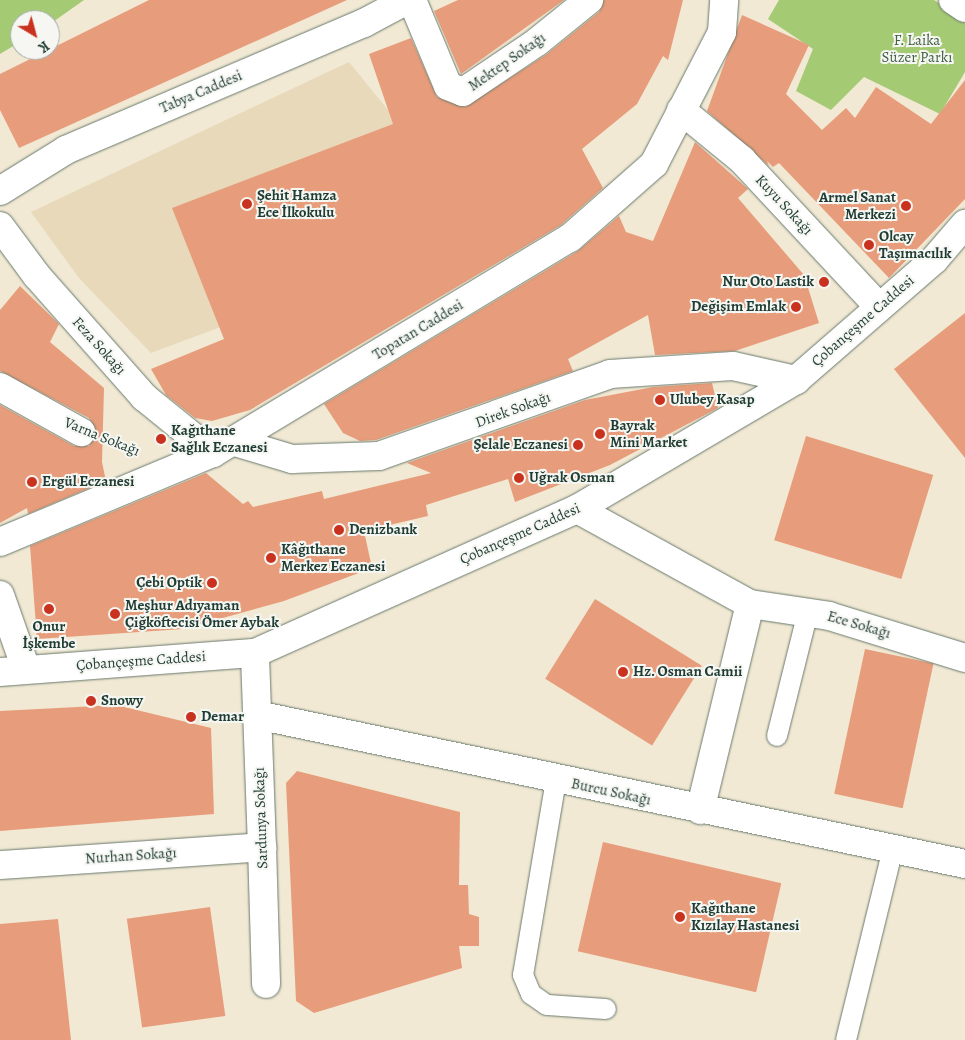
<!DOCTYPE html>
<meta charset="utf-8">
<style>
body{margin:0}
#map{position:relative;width:965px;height:1040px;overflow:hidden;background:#f1e9d4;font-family:Alegreya,serif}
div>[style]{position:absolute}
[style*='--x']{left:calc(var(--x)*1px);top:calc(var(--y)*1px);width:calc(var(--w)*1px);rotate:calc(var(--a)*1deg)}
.built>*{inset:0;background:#e8d9ba}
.green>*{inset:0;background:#a5ca74}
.building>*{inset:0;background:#e79d7b;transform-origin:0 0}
.path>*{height:3px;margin-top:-1.5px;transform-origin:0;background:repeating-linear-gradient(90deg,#68796c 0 1px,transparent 0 5px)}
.roads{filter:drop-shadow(0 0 1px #68796c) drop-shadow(0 0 1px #68796c)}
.lane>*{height:20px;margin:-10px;padding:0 10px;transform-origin:10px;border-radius:10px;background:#fff}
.street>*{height:28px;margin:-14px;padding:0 14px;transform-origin:14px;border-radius:14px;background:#fff}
.secondary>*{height:28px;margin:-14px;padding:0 14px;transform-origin:14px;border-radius:14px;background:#fff}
.dots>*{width:14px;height:14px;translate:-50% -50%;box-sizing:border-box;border:2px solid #f6f6f2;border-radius:50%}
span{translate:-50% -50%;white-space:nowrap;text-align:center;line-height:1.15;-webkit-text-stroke:4px #f6f6f2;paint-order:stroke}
.park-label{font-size:15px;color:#406044}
.street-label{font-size:15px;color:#1f3d34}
.poi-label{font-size:15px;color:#1f3d34;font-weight:700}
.left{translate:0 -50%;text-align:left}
.right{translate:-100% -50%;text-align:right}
.north{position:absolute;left:10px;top:10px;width:50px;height:50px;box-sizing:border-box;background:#f6f6f2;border:1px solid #a0aca6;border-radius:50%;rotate:143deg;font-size:14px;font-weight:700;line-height:20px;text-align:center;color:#1f3d34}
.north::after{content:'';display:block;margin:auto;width:18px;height:22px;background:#c8321e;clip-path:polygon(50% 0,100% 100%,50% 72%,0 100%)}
</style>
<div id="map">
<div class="built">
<div style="clip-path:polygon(349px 62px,458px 196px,295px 299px,151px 353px,79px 278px,31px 212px)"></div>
</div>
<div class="green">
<div style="clip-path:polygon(0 0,84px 0,50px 24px,50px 20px,20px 20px,20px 42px,0 54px)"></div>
<div style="clip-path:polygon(779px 0,934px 0,965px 20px,965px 72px,940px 114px,864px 77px,831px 110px,796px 91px,813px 49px,768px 19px)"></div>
</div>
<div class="building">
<div style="clip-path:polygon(149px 0,347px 0,19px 148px,0 110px,0 74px)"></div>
<div style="clip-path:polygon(458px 0,564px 0,461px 74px,434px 11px)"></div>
<div style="clip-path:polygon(604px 0,683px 0,668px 60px,663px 56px,637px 104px,582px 149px,603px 188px,561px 225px,250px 410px,212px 421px,195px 418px,166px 395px,151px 369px,224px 339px,172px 208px,393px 124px,369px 54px,411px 38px,437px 97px,465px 107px,547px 54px,599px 12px)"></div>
<div style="clip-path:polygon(742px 15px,809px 45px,786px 94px,822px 130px,846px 108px,855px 118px,876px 87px,931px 124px,965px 80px,965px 199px,889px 278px,779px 163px,773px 167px,767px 161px,769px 166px,707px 111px)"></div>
<div style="clip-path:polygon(695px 142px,748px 189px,738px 198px,804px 275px,819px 323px,735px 351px,655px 355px,648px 315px,568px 359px,573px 371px,376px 440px,360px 441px,343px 433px,324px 404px,578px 251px,619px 216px,626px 232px,653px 241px)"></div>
<div style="clip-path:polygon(20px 286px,59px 324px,50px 342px,104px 388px,102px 462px,106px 481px,28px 514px,27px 508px,0 523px,0 405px,74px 446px,89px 446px,97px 432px,89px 418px,0 371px,0 310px)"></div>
<div style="clip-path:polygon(965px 313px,965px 458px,894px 369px)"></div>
<div style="clip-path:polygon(712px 383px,718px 408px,610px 465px,515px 502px,508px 479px,426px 505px,428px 516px,364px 531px,372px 568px,284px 601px,183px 629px,37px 639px,30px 546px,206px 473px,243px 504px,248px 501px,253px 507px,322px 491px,324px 499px,431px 473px,407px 463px,585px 400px,653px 387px)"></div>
<div style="left:806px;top:436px;width:133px;height:109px;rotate:17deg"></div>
<div style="left:595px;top:599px;width:126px;height:94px;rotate:32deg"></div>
<div style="left:865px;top:649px;width:70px;height:148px;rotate:12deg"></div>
<div style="clip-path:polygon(116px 705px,211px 728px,214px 814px,0 831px,0 711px)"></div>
<div style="clip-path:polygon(297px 771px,460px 812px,459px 885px,468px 885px,469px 914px,479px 917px,479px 946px,459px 946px,462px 968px,314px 1013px,296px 1001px,286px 783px)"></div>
<div style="left:603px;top:842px;width:183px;height:112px;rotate:13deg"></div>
<div style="left:210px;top:907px;width:110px;height:84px;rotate:82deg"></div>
<div style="clip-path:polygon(58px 919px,71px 1040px,0 1040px,0 924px)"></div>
</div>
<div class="path">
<div style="--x:110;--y:442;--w:26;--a:21"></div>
</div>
<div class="roads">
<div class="lane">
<div style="--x:777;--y:736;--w:128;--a:-76"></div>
<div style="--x:556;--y:780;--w:198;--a:99.6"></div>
<div style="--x:523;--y:975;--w:21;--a:67"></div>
<div style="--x:531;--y:994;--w:19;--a:35"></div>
<div style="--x:547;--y:1005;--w:59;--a:3.9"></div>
<div style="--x:846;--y:1040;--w:197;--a:-76.2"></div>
</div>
<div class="street">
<div style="--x:412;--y:0;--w:93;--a:67.3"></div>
<div style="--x:448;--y:86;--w:16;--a:22"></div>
<div style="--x:463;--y:92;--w:89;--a:-34"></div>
<div style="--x:537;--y:42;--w:67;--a:-38.9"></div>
<div style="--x:953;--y:0;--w:14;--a:34"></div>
<div style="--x:681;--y:110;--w:79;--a:39.3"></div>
<div style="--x:742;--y:160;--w:201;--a:47"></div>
<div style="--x:0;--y:191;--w:78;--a:-31.8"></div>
<div style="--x:66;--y:150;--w:324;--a:-23.1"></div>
<div style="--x:364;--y:23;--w:49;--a:-28.1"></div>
<div style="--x:0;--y:226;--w:62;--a:53.5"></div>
<div style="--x:37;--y:276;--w:162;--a:48.5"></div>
<div style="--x:144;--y:397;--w:89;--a:39.1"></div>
<div style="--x:0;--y:387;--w:93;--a:29.1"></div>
<div style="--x:232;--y:441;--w:63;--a:16.7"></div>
<div style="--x:292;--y:459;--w:87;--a:-2"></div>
<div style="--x:379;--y:456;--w:245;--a:-19.5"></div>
<div style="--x:610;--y:374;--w:123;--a:-3.7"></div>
<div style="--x:733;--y:366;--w:65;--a:12.5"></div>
<div style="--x:577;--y:509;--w:197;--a:28.8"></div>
<div style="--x:750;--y:604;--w:212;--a:103.6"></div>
<div style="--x:0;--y:542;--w:231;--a:-22.7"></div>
<div style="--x:213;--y:453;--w:417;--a:-31.1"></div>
<div style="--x:570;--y:238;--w:112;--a:-41.4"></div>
<div style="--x:654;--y:164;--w:148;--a:-62.7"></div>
<div style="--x:722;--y:32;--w:32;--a:-86"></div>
<div style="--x:0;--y:595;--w:78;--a:70.6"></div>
<div style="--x:750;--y:604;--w:80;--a:8.6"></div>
<div style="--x:829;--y:616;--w:142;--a:17.2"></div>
<div style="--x:262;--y:847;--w:137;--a:88.3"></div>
</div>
<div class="secondary">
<div style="--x:0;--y:672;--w:256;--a:-4.3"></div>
<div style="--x:255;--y:653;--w:353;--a:-24.1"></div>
<div style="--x:577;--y:509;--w:254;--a:-30.5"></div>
<div style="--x:796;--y:380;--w:183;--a:-41"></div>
<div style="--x:934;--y:260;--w:48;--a:-49.3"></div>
<div style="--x:257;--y:715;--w:724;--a:11.88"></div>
<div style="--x:0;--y:865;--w:263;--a:-3.9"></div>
<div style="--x:262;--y:847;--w:194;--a:-92.1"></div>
</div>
</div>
<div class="dots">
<div style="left:247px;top:204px;background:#c8321e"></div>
<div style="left:906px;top:206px;background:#c8321e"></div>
<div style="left:869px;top:245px;background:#c8321e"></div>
<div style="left:824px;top:282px;background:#c8321e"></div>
<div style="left:796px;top:307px;background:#c8321e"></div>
<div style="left:660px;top:400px;background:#c8321e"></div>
<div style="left:600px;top:434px;background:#c8321e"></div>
<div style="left:161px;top:439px;background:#c8321e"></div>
<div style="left:578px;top:445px;background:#c8321e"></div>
<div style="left:519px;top:478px;background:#c8321e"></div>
<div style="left:32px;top:482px;background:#c8321e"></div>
<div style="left:339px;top:530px;background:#c8321e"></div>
<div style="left:271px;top:558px;background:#c8321e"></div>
<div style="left:212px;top:583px;background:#c8321e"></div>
<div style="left:49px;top:609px;background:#c8321e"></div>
<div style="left:115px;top:614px;background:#c8321e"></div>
<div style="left:623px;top:672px;background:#c8321e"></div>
<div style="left:91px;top:701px;background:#c8321e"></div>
<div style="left:191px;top:717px;background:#c8321e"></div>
<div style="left:680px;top:917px;background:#c8321e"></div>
</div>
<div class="park-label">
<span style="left:917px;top:49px">F. Laika<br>Süzer Parkı</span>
</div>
<div class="street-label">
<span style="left:507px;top:62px;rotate:-35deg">Mektep Sokağı</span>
<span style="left:201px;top:92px;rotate:-23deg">Tabya Caddesi</span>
<span style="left:784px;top:205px;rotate:47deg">Kuyu Sokağı</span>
<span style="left:863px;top:321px;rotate:-41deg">Çobançeşme Caddesi</span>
<span style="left:418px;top:330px;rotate:-31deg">Topatan Caddesi</span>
<span style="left:99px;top:346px;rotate:48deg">Feza Sokağı</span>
<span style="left:513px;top:410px;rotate:-20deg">Direk Sokağı</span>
<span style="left:102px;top:437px;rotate:22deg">Varna Sokağı</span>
<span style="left:520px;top:534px;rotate:-24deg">Çobançeşme Caddesi</span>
<span style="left:859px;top:625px;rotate:16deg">Ece Sokağı</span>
<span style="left:141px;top:661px;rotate:-4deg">Çobançeşme Caddesi</span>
<span style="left:611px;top:792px;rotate:12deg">Burcu Sokağı</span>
<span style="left:261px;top:818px;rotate:-92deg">Sardunya Sokağı</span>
<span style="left:131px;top:856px;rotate:-4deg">Nurhan Sokağı</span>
</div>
<div class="poi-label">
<span class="left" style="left:257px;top:204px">Şehit Hamza<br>Ece İlkokulu</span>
<span class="right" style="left:896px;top:206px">Armel Sanat<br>Merkezi</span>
<span class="left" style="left:879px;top:245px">Olcay<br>Taşımacılık</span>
<span class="right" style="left:814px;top:282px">Nur Oto Lastik</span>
<span class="right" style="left:786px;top:307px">Değişim Emlak</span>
<span class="left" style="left:670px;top:400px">Ulubey Kasap</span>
<span class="left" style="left:610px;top:434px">Bayrak<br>Mini Market</span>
<span class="left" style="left:171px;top:439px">Kağıthane<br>Sağlık Eczanesi</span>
<span class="right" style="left:568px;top:445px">Şelale Eczanesi</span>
<span class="left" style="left:529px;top:478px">Uğrak Osman</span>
<span class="left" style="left:42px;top:482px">Ergül Eczanesi</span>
<span class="left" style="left:349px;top:530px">Denizbank</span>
<span class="left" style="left:281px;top:558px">Kâğıthane<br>Merkez Eczanesi</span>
<span class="right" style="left:202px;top:583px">Çebi Optik</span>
<span class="left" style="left:125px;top:614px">Meşhur Adıyaman<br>Çiğköftecisi Ömer Aybak</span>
<span style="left:49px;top:635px">Onur<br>İşkembe</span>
<span class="left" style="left:633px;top:672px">Hz. Osman Camii</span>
<span class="left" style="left:101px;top:701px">Snowy</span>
<span class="left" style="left:201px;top:717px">Demar</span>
<span class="left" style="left:691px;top:917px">Kağıthane<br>Kızılay Hastanesi</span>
</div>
<div class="north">K</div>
</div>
